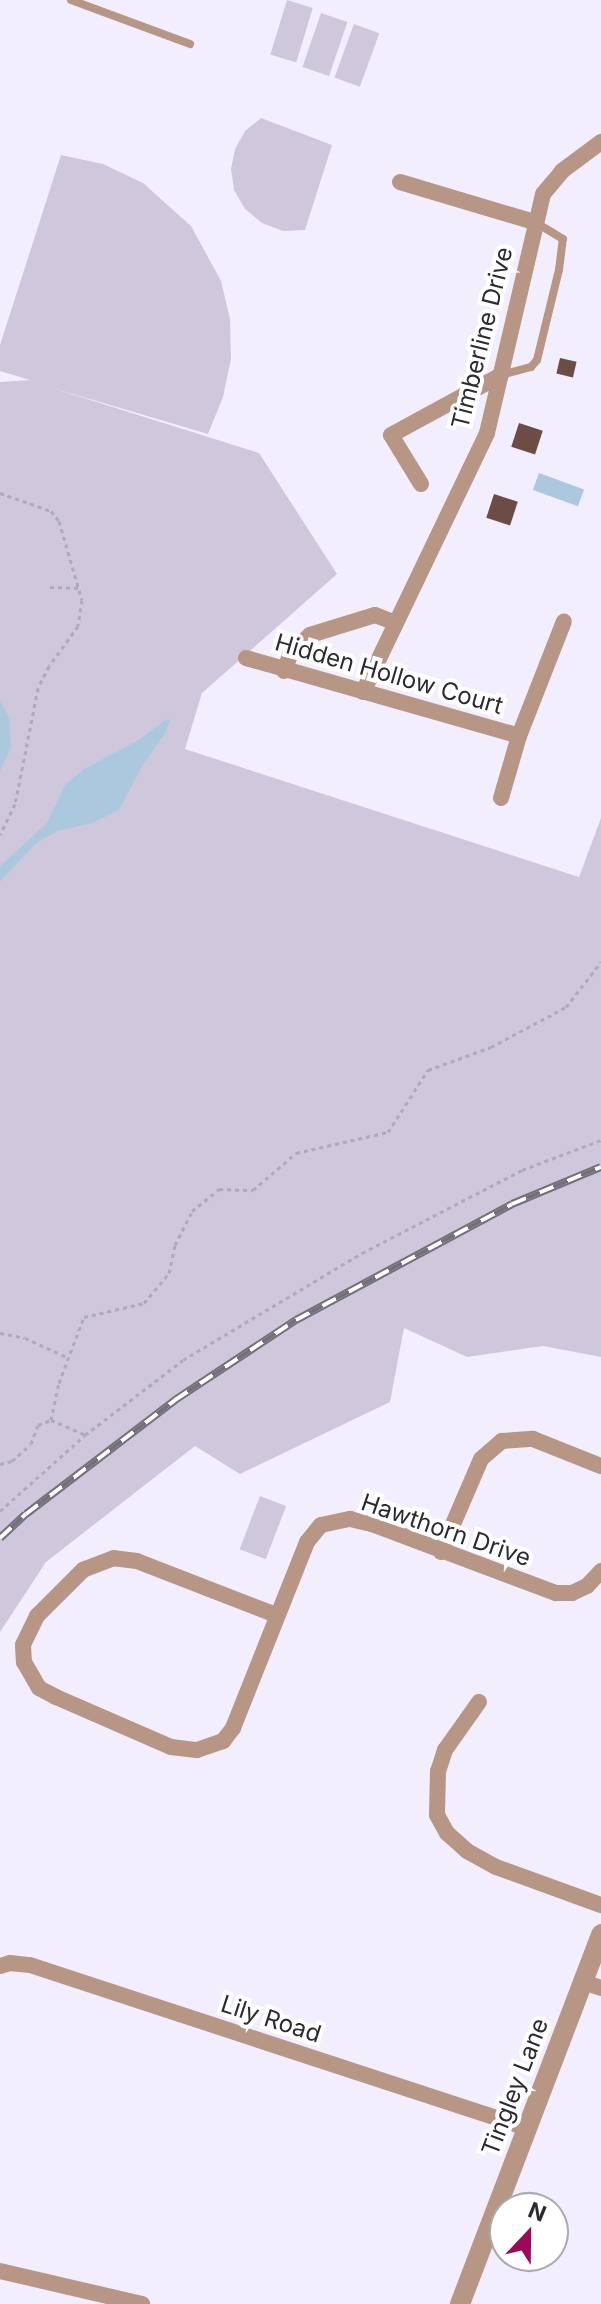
<!DOCTYPE html>
<style>
body{margin:0}
#map{position:relative;width:601px;height:2304px;overflow:hidden;background:#f3eefe;font-family:Inter,sans-serif}
div>[style]{position:absolute}
[style*='--x']{left:calc(var(--x)*1px);top:calc(var(--y)*1px);width:calc(var(--w)*1px);rotate:calc(var(--a)*1deg)}
.green>*{inset:0;background:#cfc8dd;transform-origin:0 0}
.water>*{inset:0;background:#acc8de;transform-origin:0 0}
.building>*{inset:0;background:#6b4d45;transform-origin:0 0}
.path>*{height:3px;margin-top:-1.5px;transform-origin:0;background:repeating-linear-gradient(90deg,#aeaab7 0 4px,transparent 0 8px)}
.service>*{height:8px;margin:-4px;padding:0 4px;transform-origin:4px;border-radius:4px;background:#b79685}
.minor>*{height:16px;margin:-8px;padding:0 8px;transform-origin:8px;border-radius:8px;background:#b79685}
.tertiary>*{height:20px;margin:-10px;padding:0 10px;transform-origin:10px;border-radius:10px;background:#b79685}
.rail>*{height:8px;margin-top:-4px;transform-origin:0;background:repeating-linear-gradient(90deg,#fff 0 15px,#737079 0 30px);box-sizing:border-box;border-block:2px solid #737079}
span{translate:-50% -50%;white-space:nowrap;text-align:center;line-height:1.15;-webkit-text-stroke:8px #fff;paint-order:stroke}
.street-label{font-size:24px;color:#2d2b31}
.north{position:absolute;left:489px;top:2192px;width:80px;height:80px;box-sizing:border-box;background:#fff;border:2px solid #abaaad;border-radius:50%;rotate:22deg;font-size:22px;font-weight:700;line-height:32px;text-align:center;color:#2d2b31}
.north::after{content:'';display:block;margin:auto;width:28px;height:36px;background:#9c0957;clip-path:polygon(50% 0,100% 100%,50% 72%,0 100%)}
</style>
<div id="map">
<div class="green">
<div style="left:287px;top:0;width:27px;height:57px;rotate:17deg"></div>
<div style="left:321px;top:13px;width:28px;height:57px;rotate:19deg"></div>
<div style="left:354px;top:24px;width:27px;height:57px;rotate:20deg"></div>
<div style="clip-path:polygon(261px 118px,332px 145px,305px 230px,283px 231px,262px 223px,245px 209px,234px 190px,231px 169px,235px 149px,245px 131px)"></div>
<div style="clip-path:polygon(61px 155px,103px 164px,143px 183px,191px 226px,221px 281px,230px 319px,231px 359px,223px 397px,208px 434px,49px 387px,259px 453px,337px 574px,202px 693px,185px 749px,579px 877px,601px 818px,601px 1357px,543px 1346px,467px 1357px,404px 1328px,390px 1402px,240px 1474px,195px 1446px,46px 1562px,0 1632px,0 382px,30px 380px,0 371px,0 345px)"></div>
<div style="left:260px;top:1496px;width:28px;height:57px;rotate:21deg"></div>
</div>
<div class="water">
<div style="left:539px;top:473px;width:48px;height:18px;rotate:20deg"></div>
<div style="clip-path:polygon(0 701px,9px 718px,11px 748px,0 771px)"></div>
<div style="clip-path:polygon(167px 719px,170px 720px,165px 734px,143px 764px,119px 810px,93px 823px,57px 831px,36px 843px,0 882px,0 866px,47px 823px,65px 785px,84px 769px,137px 741px)"></div>
</div>
<div class="building">
<div style="left:560px;top:358px;width:17px;height:16px;rotate:13deg"></div>
<div style="left:519px;top:423px;width:25px;height:25px;rotate:18deg"></div>
<div style="left:494px;top:494px;width:25px;height:25px;rotate:18deg"></div>
</div>
<div class="path">
<div style="--x:0;--y:493;--w:54;--a:19.4"></div>
<div style="--x:51;--y:511;--w:13;--a:51"></div>
<div style="--x:59;--y:521;--w:82;--a:73.8"></div>
<div style="--x:82;--y:600;--w:26;--a:99"></div>
<div style="--x:78;--y:626;--w:49;--a:125.9"></div>
<div style="--x:49;--y:666;--w:25;--a:117"></div>
<div style="--x:38;--y:688;--w:118;--a:101.2"></div>
<div style="--x:15;--y:804;--w:34;--a:116"></div>
<div style="--x:50;--y:587;--w:29;--a:2"></div>
<div style="--x:0;--y:1333;--w:25;--a:11"></div>
<div style="--x:25;--y:1338;--w:48;--a:24.4"></div>
<div style="--x:51;--y:1420;--w:38;--a:-78"></div>
<div style="--x:59;--y:1383;--w:71;--a:-69.3"></div>
<div style="--x:84;--y:1317;--w:62;--a:-13.1"></div>
<div style="--x:144;--y:1303;--w:39;--a:-50"></div>
<div style="--x:169;--y:1273;--w:29;--a:-78"></div>
<div style="--x:175;--y:1245;--w:38;--a:-63"></div>
<div style="--x:192;--y:1211;--w:35;--a:-39"></div>
<div style="--x:219;--y:1189;--w:34;--a:2"></div>
<div style="--x:253;--y:1190;--w:57;--a:-40.7"></div>
<div style="--x:296;--y:1153;--w:94;--a:-12.9"></div>
<div style="--x:388;--y:1132;--w:74;--a:-57.2"></div>
<div style="--x:428;--y:1070;--w:67;--a:-20.1"></div>
<div style="--x:491;--y:1047;--w:85;--a:-28.1"></div>
<div style="--x:566;--y:1007;--w:57;--a:-52.1"></div>
<div style="--x:0;--y:1464;--w:12;--a:-14"></div>
<div style="--x:12;--y:1461;--w:25;--a:-42"></div>
<div style="--x:31;--y:1444;--w:20;--a:-70"></div>
<div style="--x:38;--y:1425;--w:14;--a:-21"></div>
<div style="--x:51;--y:1420;--w:36;--a:23"></div>
<div style="--x:0;--y:1511;--w:114;--a:-41.8"></div>
<div style="--x:85;--y:1435;--w:123;--a:-37.4"></div>
<div style="--x:183;--y:1360;--w:209;--a:-30.9"></div>
<div style="--x:362;--y:1253;--w:180;--a:-27.4"></div>
<div style="--x:522;--y:1170;--w:85;--a:-20.8"></div>
</div>
<div class="service">
<div style="--x:71;--y:0;--w:127;--a:20.3"></div>
<div style="--x:501;--y:375;--w:31;--a:-15"></div>
<div style="--x:531;--y:367;--w:9;--a:-49"></div>
<div style="--x:537;--y:360;--w:93;--a:-76.3"></div>
<div style="--x:559;--y:270;--w:31;--a:-83"></div>
<div style="--x:563;--y:239;--w:33;--a:-149"></div>
</div>
<div class="minor">
<div style="--x:400;--y:182;--w:140;--a:16.6"></div>
<div style="--x:421;--y:484;--w:57;--a:-121.5"></div>
<div style="--x:391;--y:435;--w:125;--a:-28.6"></div>
<div style="--x:246;--y:658;--w:284;--a:15.9"></div>
<div style="--x:284;--y:671;--w:17;--a:-69"></div>
<div style="--x:290;--y:655;--w:28;--a:-45"></div>
<div style="--x:310;--y:635;--w:68;--a:-17.1"></div>
<div style="--x:375;--y:615;--w:22;--a:21"></div>
<div style="--x:363;--y:692;--w:287;--a:-64.4"></div>
<div style="--x:487;--y:433;--w:245;--a:-76.8"></div>
<div style="--x:543;--y:194;--w:30;--a:-50"></div>
<div style="--x:562;--y:171;--w:49;--a:-36.6"></div>
<div style="--x:501;--y:798;--w:65;--a:-73.8"></div>
<div style="--x:519;--y:736;--w:123;--a:-68.6"></div>
<div style="--x:441;--y:1552;--w:101;--a:-66.7"></div>
<div style="--x:481;--y:1459;--w:28;--a:-41"></div>
<div style="--x:502;--y:1441;--w:31;--a:-4"></div>
<div style="--x:533;--y:1439;--w:73;--a:21.7"></div>
<div style="--x:276;--y:1615;--w:149;--a:-158.8"></div>
<div style="--x:137;--y:1561;--w:23;--a:-173"></div>
<div style="--x:114;--y:1558;--w:33;--a:159"></div>
<div style="--x:83;--y:1570;--w:65;--a:135"></div>
<div style="--x:37;--y:1616;--w:32;--a:116"></div>
<div style="--x:23;--y:1645;--w:17;--a:87"></div>
<div style="--x:24;--y:1662;--w:30;--a:60"></div>
<div style="--x:39;--y:1688;--w:19;--a:28"></div>
<div style="--x:56;--y:1697;--w:125;--a:23.5"></div>
<div style="--x:171;--y:1747;--w:26;--a:7"></div>
<div style="--x:197;--y:1750;--w:28;--a:-19"></div>
<div style="--x:223;--y:1741;--w:16;--a:-52"></div>
<div style="--x:233;--y:1728;--w:200;--a:-68.3"></div>
<div style="--x:307;--y:1542;--w:22;--a:-51"></div>
<div style="--x:321;--y:1525;--w:30;--a:-12"></div>
<div style="--x:350;--y:1519;--w:23;--a:13"></div>
<div style="--x:372;--y:1524;--w:197;--a:20.6"></div>
<div style="--x:556;--y:1593;--w:16;--a:0"></div>
<div style="--x:572;--y:1593;--w:17;--a:-25"></div>
<div style="--x:587;--y:1586;--w:21;--a:-47"></div>
<div style="--x:479;--y:1702;--w:59;--a:125.3"></div>
<div style="--x:445;--y:1750;--w:22;--a:108"></div>
<div style="--x:438;--y:1771;--w:44;--a:91.3"></div>
<div style="--x:437;--y:1815;--w:21;--a:61"></div>
<div style="--x:447;--y:1833;--w:27;--a:42"></div>
<div style="--x:467;--y:1851;--w:33;--a:29"></div>
<div style="--x:496;--y:1867;--w:112;--a:19.9"></div>
<div style="--x:0;--y:1966;--w:10;--a:-17"></div>
<div style="--x:10;--y:1963;--w:20;--a:6"></div>
<div style="--x:30;--y:1965;--w:523;--a:18.16"></div>
<div style="--x:583;--y:1982;--w:19;--a:18"></div>
<div style="--x:0;--y:2271;--w:146;--a:13.1"></div>
</div>
<div class="tertiary">
<div style="--x:460;--y:2304;--w:396;--a:-69.1"></div>
</div>
<div class="rail">
<div style="--x:0;--y:1538;--w:35;--a:-43"></div>
<div style="--x:26;--y:1514;--w:188;--a:-37.4"></div>
<div style="--x:175;--y:1400;--w:145;--a:-33.5"></div>
<div style="--x:296;--y:1320;--w:245;--a:-28.2"></div>
<div style="--x:512;--y:1204;--w:96;--a:-22.6"></div>
</div>
<div class="street-label">
<span style="left:482px;top:338px;rotate:-76deg">Timberline Drive</span>
<span style="left:389px;top:674px;rotate:16deg">Hidden Hollow Court</span>
<span style="left:446px;top:1530px;rotate:19deg">Hawthorn Drive</span>
<span style="left:271px;top:2019px;rotate:18deg">Lily Road</span>
<span style="left:515px;top:2087px;rotate:-69deg">Tingley Lane</span>
</div>
<div class="north">N</div>
</div>
